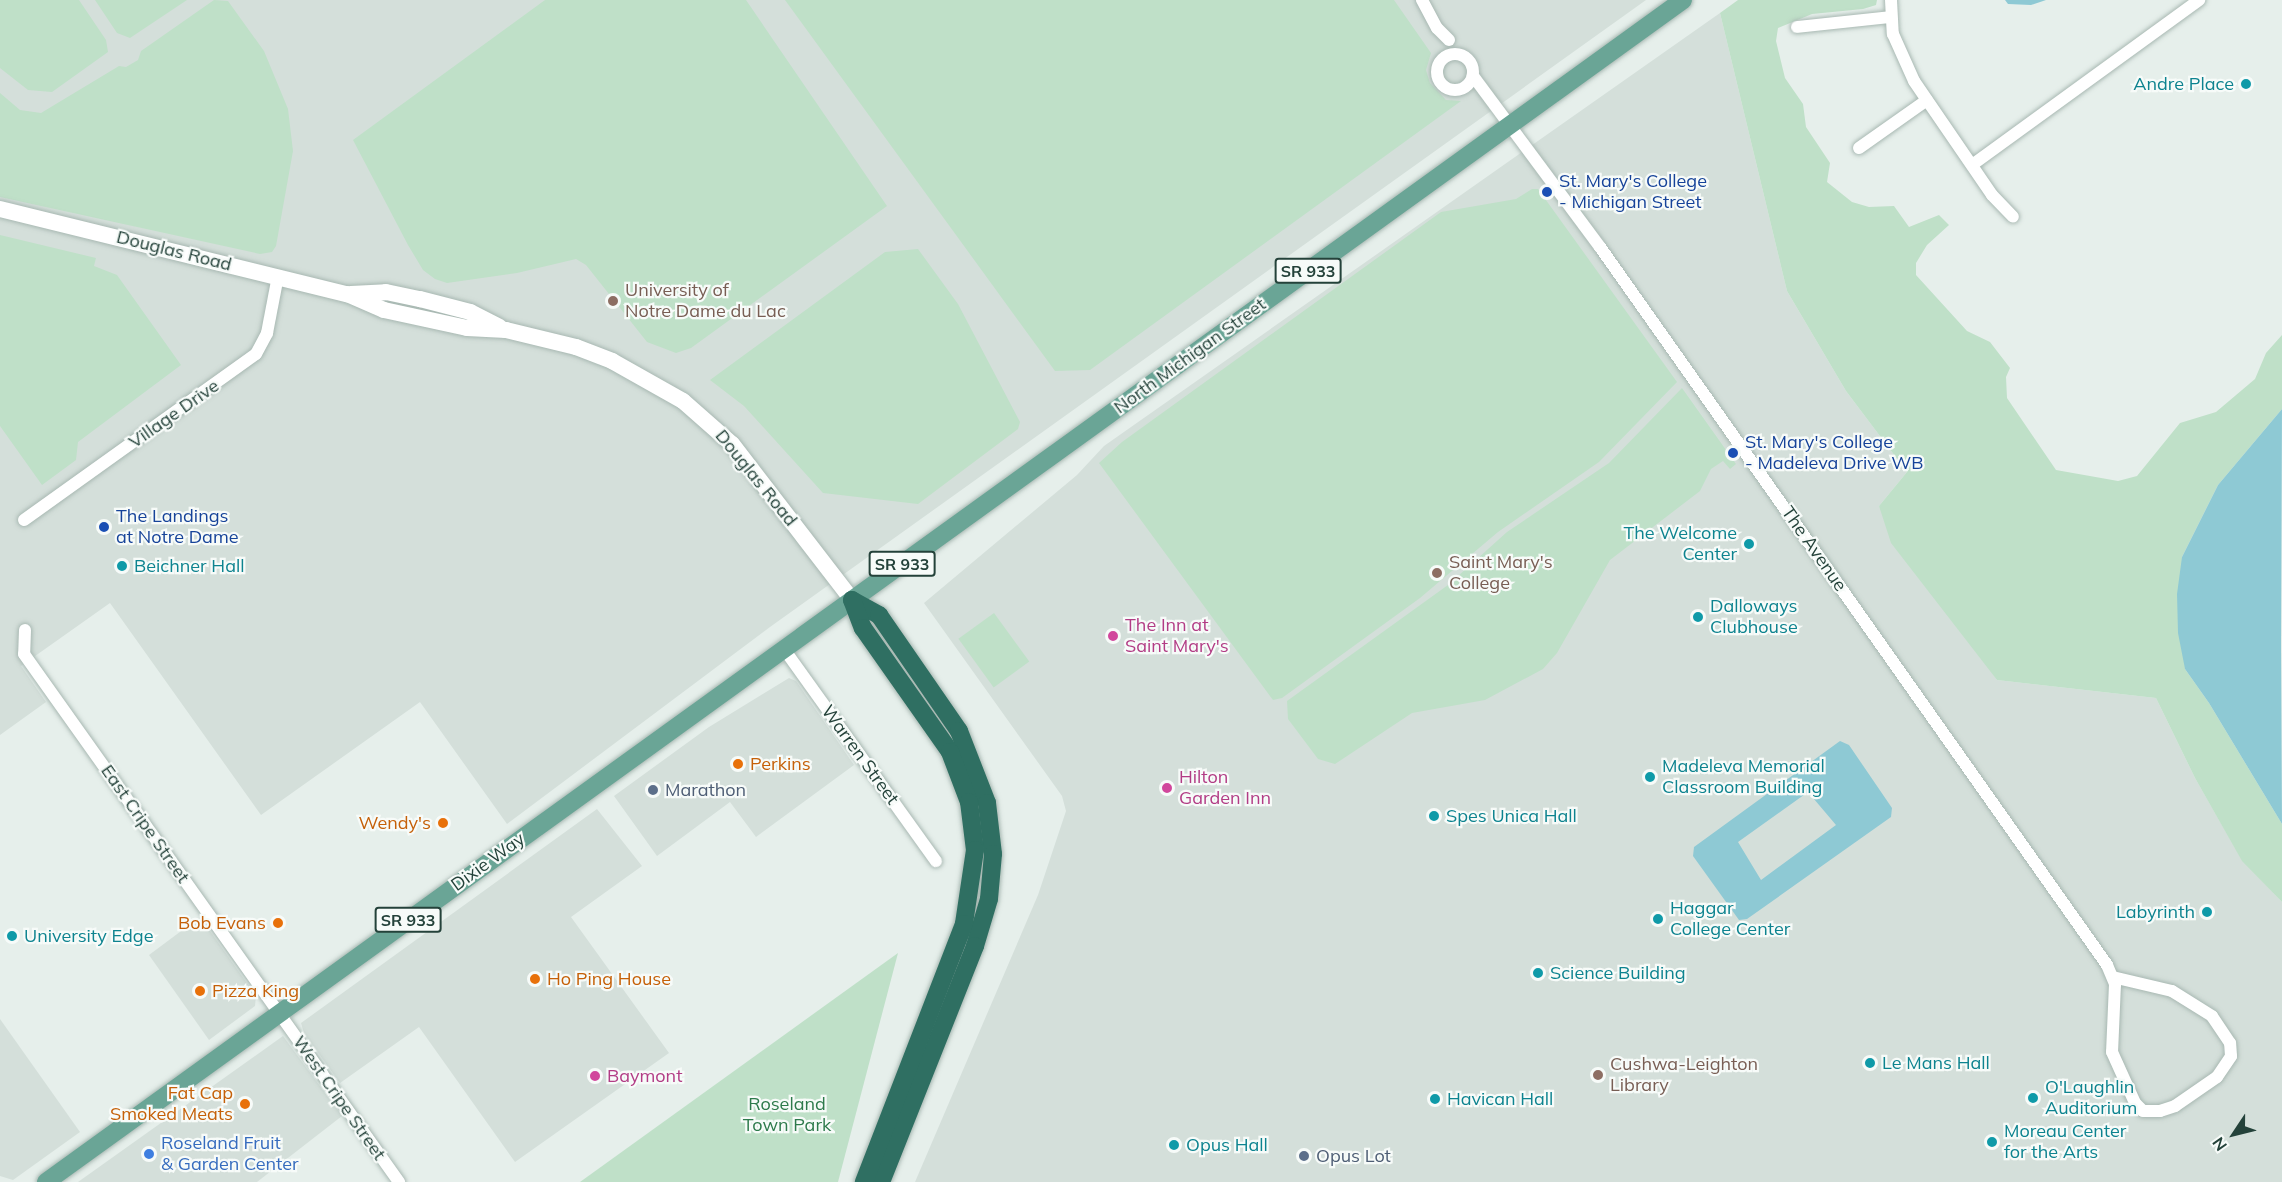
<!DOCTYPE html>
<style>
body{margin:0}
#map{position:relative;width:2282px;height:1182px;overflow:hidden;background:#e6efeb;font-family:Mulish,sans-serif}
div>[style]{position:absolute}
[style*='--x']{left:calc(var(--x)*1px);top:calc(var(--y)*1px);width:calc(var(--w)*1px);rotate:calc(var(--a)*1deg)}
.built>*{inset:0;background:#d4dfda}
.green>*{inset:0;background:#bfe0c8;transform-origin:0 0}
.water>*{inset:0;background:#8ec9d4}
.roads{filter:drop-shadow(0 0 2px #a8b8b2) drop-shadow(0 0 2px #a8b8b2)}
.street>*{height:12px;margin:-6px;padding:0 6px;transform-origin:6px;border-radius:6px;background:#fff}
.street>.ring{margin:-6px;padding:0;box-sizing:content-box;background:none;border:12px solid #fff;border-radius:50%}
.secondary>*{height:16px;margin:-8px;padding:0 8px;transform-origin:8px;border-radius:8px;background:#fff}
.primary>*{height:18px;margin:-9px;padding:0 9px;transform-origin:9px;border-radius:9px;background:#6aa596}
.highway>*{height:18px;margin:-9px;padding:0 9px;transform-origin:9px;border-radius:9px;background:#2f6f62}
.dots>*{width:16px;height:16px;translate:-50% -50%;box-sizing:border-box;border:3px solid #f7fbf9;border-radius:50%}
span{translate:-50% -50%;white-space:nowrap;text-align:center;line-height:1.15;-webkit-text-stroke:4.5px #f7fbf9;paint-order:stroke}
.shield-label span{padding:2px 4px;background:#f7fbf9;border:2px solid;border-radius:4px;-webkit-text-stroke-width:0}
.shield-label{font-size:16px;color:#24423a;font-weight:700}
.culture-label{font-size:18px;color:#0d838f}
.right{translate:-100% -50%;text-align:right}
.left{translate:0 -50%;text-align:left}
.transit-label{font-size:18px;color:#164399}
.street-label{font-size:18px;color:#24423a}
.education-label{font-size:18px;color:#785e54}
.hotel-label{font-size:18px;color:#b23c85}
.food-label{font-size:18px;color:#c56008}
.service-label{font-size:18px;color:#4e5e75}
.park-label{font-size:18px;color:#2d7a4b}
.shop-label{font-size:18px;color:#366cbe}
.north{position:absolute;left:2204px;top:1104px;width:60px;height:60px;-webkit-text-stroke:4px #f7fbf9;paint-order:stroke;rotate:235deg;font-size:16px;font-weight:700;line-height:24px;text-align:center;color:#24423a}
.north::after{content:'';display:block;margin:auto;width:21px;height:27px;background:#24423a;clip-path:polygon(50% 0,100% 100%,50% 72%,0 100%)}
</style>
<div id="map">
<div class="built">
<div style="clip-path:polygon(0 0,1646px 0,770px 627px,507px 824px,420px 702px,261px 815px,110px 603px,21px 666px,46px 702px,0 735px)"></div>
<div style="clip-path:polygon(1720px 13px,1787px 291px,1846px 391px,1907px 472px,1879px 506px,1997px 680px,2156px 698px,2195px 778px,2242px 860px,2282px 902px,2282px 1182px,915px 1182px,1038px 895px,1066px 811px,1062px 796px,924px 603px,1077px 475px,1104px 446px)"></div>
<div style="clip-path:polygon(789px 678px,796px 681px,854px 765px,756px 837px,730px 802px,657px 856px,614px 796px,709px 727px)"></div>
<div style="clip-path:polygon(597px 809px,642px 866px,571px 917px,669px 1053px,515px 1162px,419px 1027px,340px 1083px,304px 1033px,301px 1023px)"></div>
<div style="clip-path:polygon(200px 917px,256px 996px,255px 1006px,209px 1040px,149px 955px)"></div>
<div style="clip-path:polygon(0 1019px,80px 1132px,13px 1180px,0 1176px)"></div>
<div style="clip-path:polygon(283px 1036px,342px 1116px,257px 1182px,78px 1182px)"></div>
</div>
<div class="green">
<div style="clip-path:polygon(0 0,79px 0,106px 40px,108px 52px,52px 92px,28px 90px,0 68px)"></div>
<div style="clip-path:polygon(95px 0,187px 0,130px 38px,117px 33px)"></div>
<div style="clip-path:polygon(214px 0,228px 1px,264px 51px,288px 109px,293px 151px,276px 246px,272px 252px,260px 254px,0 197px,0 93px,20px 110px,41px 113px,119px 66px,126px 67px,138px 60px,141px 51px)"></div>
<div style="clip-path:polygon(545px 0,746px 0,887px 206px,691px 348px,676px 353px,647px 342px,586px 265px,576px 259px,517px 273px,447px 283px,435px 279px,423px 270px,408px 245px,353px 140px)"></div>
<div style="clip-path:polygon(785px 0,1394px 0,1431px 53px,1426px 70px,1430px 83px,1446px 100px,1461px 101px,1090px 370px,1055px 371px)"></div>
<div style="clip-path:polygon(1738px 0,1877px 0,1876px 5px,1863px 9px,1812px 14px,1778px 28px,1776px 41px,1785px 78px,1803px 104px,1806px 127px,1830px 163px,1827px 182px,1852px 202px,1869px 207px,1894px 206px,1909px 227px,1939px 215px,1949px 225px,1927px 245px,1916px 263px,1916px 275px,1967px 331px,1990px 342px,2010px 368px,2006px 377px,2007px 398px,2056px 470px,2118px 481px,2137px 476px,2180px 423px,2216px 412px,2255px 379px,2266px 353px,2282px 335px,2282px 409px,2218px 485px,2182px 557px,2185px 669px,2209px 703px,2282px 824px,2282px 902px,2242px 861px,2195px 778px,2156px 698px,1997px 680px,1891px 543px,1879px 506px,1907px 472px,1846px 391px,1787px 291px,1720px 13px)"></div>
<div style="clip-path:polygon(1532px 189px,1538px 189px,1677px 382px,1599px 462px,1498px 532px,1420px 598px,1282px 698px,1273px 700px,1099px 463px,1122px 442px,1441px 212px,1516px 199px)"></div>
<div style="clip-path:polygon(0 235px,96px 258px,94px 266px,117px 275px,181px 365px,78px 442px,76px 460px,42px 485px,0 426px)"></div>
<div style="clip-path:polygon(918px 249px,958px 304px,1020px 422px,1018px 429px,918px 504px,823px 493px,744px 406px,710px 380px,885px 252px)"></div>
<div style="clip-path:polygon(1682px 388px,1736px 464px,1730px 469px,1723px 461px,1711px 469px,1700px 491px,1610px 560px,1557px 653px,1543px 669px,1485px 700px,1412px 713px,1335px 764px,1318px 759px,1288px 719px,1287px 701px,1448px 585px,1507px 532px,1609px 463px)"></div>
<div style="left:994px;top:613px;width:60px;height:44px;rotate:54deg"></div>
<div style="clip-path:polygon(898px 953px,838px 1182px,580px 1182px)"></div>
</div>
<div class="water">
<div style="clip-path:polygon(2005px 0,2046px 0,2031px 5px,2008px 4px)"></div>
<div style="clip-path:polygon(2282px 409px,2281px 647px,2282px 824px,2209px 703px,2185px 669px,2178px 633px,2177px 594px,2182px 557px,2218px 485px)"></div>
<div style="clip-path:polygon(evenodd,1840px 741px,1849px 745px,1892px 808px,1891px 817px,1747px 919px,1739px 920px,1693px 856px,1694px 847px,1840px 741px,1808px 792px,1836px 825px,1761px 880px,1738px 842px,1808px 792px)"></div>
</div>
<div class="roads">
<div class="street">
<div style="--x:1422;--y:0;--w:32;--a:62"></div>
<div style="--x:1437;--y:28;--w:17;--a:45"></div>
<div style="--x:1891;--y:0;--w:34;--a:87"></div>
<div style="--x:1893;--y:34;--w:51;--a:65.9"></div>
<div style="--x:1914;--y:81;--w:138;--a:55.6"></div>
<div style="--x:1992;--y:195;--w:30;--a:46"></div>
<div style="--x:1797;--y:27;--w:94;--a:-6.1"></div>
<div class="ring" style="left:1437px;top:54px;width:24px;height:24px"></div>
<div style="--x:1473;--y:76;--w:213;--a:53.4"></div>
<div style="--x:1600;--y:247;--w:879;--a:54.77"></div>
<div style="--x:2107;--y:965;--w:21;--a:67"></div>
<div style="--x:2115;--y:984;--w:68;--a:92.5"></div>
<div style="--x:2112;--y:1052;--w:56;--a:65.7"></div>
<div style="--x:2135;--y:1103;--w:11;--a:45"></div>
<div style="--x:2143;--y:1111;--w:17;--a:0"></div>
<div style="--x:2160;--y:1111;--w:16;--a:-18"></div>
<div style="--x:2175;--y:1106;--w:51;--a:-34.6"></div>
<div style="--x:2217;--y:1077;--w:25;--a:-56"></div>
<div style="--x:2231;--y:1056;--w:13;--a:-94"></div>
<div style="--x:2230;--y:1043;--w:32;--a:-124"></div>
<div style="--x:2212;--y:1016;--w:47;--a:-148"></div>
<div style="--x:2172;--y:991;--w:61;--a:-166.7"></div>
<div style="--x:1859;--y:148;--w:83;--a:-35.2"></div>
<div style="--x:1972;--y:165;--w:281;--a:-36"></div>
<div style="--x:24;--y:520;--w:285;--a:-35.6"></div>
<div style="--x:256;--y:354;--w:24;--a:-62"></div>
<div style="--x:267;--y:333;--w:58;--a:-79.1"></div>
<div style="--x:25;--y:630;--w:24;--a:92"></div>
<div style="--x:24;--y:654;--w:648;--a:54.62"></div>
<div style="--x:784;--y:649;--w:261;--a:54.4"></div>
</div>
<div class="secondary">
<div style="--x:0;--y:209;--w:357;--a:13.8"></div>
<div style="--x:347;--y:294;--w:40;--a:23.4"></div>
<div style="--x:384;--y:310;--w:85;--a:12.2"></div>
<div style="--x:467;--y:328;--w:39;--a:3"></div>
<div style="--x:506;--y:330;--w:72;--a:13.7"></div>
<div style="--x:576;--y:347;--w:39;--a:21"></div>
<div style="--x:612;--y:361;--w:81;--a:29.4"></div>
<div style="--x:683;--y:401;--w:65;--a:41.3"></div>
<div style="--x:732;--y:444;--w:197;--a:52.4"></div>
<div style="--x:351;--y:294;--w:35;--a:-3"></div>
<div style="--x:386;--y:292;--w:35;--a:12"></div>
<div style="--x:420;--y:299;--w:52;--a:14.6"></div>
<div style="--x:470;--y:312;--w:33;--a:27"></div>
</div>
<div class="primary">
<div style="--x:46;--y:1182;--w:2019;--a:-35.83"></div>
</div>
<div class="highway">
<div style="--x:852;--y:600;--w:31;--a:29"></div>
<div style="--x:879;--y:615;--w:141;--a:55.4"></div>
<div style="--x:959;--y:731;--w:77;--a:68.7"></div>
<div style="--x:987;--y:803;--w:51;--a:83.3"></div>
<div style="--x:993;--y:854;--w:45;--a:95.1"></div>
<div style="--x:989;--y:899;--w:49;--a:106.6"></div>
<div style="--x:975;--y:946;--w:254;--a:111.7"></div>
<div style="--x:852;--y:600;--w:30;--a:69"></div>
<div style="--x:863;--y:628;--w:151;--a:54.9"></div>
<div style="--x:950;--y:752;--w:53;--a:69.2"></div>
<div style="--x:969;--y:802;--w:48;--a:82.9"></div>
<div style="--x:975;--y:850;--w:75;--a:98.5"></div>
<div style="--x:964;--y:924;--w:277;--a:111.2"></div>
</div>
</div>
<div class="dots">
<div style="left:2246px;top:84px;background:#0f9aa8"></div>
<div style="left:1547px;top:192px;background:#1a4fb4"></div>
<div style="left:613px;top:301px;background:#8d6e63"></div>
<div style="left:1733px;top:453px;background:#1a4fb4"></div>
<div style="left:104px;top:527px;background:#1a4fb4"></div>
<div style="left:1749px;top:544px;background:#0f9aa8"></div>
<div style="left:122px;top:566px;background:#0f9aa8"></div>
<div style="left:1437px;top:573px;background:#8d6e63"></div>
<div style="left:1698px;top:617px;background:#0f9aa8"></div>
<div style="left:1113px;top:636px;background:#d1479c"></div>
<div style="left:738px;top:764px;background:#e8710a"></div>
<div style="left:1650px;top:777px;background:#0f9aa8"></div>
<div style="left:1167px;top:788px;background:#d1479c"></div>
<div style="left:653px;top:790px;background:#5c6f8a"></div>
<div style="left:1434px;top:816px;background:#0f9aa8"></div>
<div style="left:443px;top:823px;background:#e8710a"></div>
<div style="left:2207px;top:912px;background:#0f9aa8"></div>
<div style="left:1658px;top:919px;background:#0f9aa8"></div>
<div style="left:278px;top:923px;background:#e8710a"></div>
<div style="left:12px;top:936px;background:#0f9aa8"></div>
<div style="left:1538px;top:973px;background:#0f9aa8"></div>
<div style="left:535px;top:979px;background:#e8710a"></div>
<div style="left:200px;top:991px;background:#e8710a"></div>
<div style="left:1870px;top:1063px;background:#0f9aa8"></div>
<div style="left:1598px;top:1075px;background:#8d6e63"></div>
<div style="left:595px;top:1076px;background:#d1479c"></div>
<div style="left:2033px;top:1098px;background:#0f9aa8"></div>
<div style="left:1435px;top:1099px;background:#0f9aa8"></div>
<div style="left:245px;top:1104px;background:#e8710a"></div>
<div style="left:1992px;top:1142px;background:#0f9aa8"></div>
<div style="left:1174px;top:1145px;background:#0f9aa8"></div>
<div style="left:149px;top:1154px;background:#3f7fe0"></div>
<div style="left:1304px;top:1156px;background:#5c6f8a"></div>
</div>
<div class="shield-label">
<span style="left:1308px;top:271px">SR 933</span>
<span style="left:902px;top:564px">SR 933</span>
<span style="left:408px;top:920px">SR 933</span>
</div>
<div class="culture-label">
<span class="right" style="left:2234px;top:84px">Andre Place</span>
<span class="right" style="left:1737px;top:544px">The Welcome<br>Center</span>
<span class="left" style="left:134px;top:566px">Beichner Hall</span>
<span class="left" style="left:1710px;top:617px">Dalloways<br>Clubhouse</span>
<span class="left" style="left:1662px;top:777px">Madeleva Memorial<br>Classroom Building</span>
<span class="left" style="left:1446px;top:816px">Spes Unica Hall</span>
<span class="left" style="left:1670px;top:919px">Haggar<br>College Center</span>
<span class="right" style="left:2195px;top:912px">Labyrinth</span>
<span class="left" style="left:24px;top:936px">University Edge</span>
<span class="left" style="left:1550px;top:973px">Science Building</span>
<span class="left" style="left:1882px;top:1063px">Le Mans Hall</span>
<span class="left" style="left:2045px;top:1098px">O'Laughlin<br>Auditorium</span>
<span class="left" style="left:1447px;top:1099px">Havican Hall</span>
<span class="left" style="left:2004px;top:1142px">Moreau Center<br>for the Arts</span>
<span class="left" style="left:1186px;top:1145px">Opus Hall</span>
</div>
<div class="transit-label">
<span class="left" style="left:1559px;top:192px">St. Mary's College<br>- Michigan Street</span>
<span class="left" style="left:1745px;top:453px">St. Mary's College<br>- Madeleva Drive WB</span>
<span class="left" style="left:116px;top:527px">The Landings<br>at Notre Dame</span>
</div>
<div class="street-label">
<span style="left:174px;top:251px;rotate:14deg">Douglas Road</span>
<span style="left:1190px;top:356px;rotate:-36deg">North Michigan Street</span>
<span style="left:174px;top:414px;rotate:-35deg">Village Drive</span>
<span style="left:756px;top:478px;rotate:51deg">Douglas Road</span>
<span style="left:1814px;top:549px;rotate:55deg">The Avenue</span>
<span style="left:860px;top:755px;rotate:54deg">Warren Street</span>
<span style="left:145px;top:824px;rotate:55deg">East Cripe Street</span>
<span style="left:488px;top:862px;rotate:-36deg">Dixie Way</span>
<span style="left:339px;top:1098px;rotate:55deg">West Cripe Street</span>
</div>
<div class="education-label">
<span class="left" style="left:625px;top:301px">University of<br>Notre Dame du Lac</span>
<span class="left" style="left:1449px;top:573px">Saint Mary's<br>College</span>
<span class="left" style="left:1610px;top:1075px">Cushwa-Leighton<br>Library</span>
</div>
<div class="hotel-label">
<span class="left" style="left:1125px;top:636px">The Inn at<br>Saint Mary's</span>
<span class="left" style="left:1179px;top:788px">Hilton<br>Garden Inn</span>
<span class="left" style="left:607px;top:1076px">Baymont</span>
</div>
<div class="food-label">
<span class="left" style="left:750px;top:764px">Perkins</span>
<span class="right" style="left:431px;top:823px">Wendy's</span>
<span class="right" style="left:266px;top:923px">Bob Evans</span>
<span class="left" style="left:547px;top:979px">Ho Ping House</span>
<span class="left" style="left:212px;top:991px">Pizza King</span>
<span class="right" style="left:233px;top:1104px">Fat Cap<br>Smoked Meats</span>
</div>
<div class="service-label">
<span class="left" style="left:665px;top:790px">Marathon</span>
<span class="left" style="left:1316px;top:1156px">Opus Lot</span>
</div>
<div class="park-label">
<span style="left:787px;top:1115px">Roseland<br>Town Park</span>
</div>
<div class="shop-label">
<span class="left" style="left:161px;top:1154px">Roseland Fruit<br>&amp; Garden Center</span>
</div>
<div class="north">N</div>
</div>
